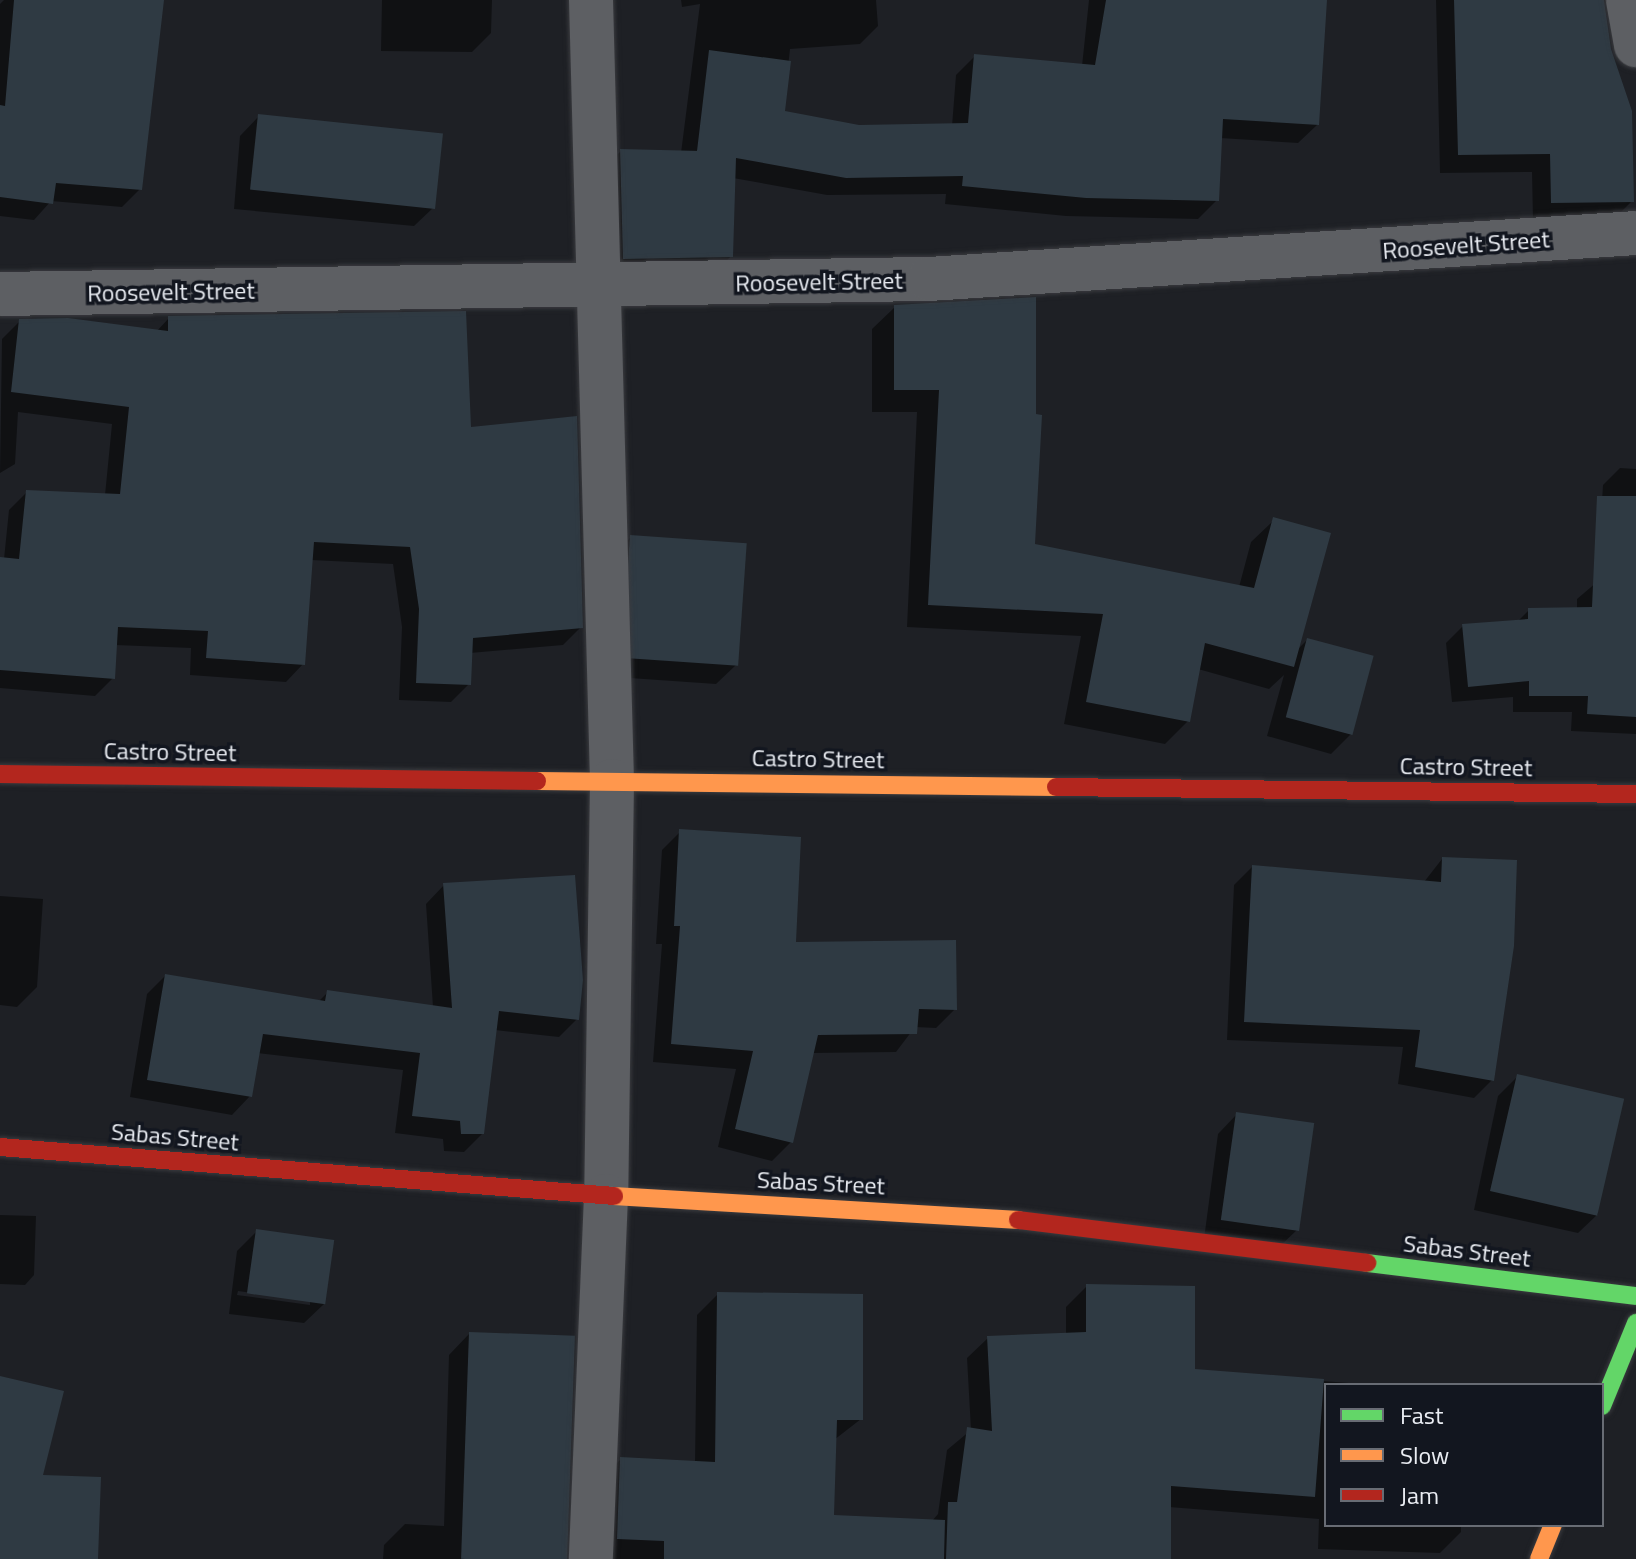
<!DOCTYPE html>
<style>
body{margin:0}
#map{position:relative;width:1636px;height:1559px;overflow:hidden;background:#1e2025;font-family:"Titillium Web",sans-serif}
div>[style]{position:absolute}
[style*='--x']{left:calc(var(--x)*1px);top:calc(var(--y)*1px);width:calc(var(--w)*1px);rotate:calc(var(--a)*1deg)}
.shadow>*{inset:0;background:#0007}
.building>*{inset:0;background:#2f3a43;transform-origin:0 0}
.roads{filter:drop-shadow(0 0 2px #3a3b3f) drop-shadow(0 0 2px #3a3b3f)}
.street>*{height:44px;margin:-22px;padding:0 22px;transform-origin:22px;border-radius:22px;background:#5d5f63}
.fast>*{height:18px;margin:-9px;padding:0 9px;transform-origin:9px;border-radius:9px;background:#63d668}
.slow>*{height:18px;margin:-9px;padding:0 9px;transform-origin:9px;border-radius:9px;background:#ff974d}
.jam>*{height:18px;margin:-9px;padding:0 9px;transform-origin:9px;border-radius:9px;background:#b3261e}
span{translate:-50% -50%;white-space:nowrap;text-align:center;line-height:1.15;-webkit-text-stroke:7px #12161f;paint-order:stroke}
.street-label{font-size:24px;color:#eaedf3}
.legend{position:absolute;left:1324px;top:1383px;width:280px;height:144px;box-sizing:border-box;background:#12161f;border:2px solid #686c74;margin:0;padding:10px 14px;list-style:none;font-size:24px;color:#eaedf3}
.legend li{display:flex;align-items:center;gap:16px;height:40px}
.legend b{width:40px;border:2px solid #686c74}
</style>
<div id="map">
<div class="shadow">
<div style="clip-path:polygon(4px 0,162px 0,140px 189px,122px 207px,51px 201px,34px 220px,0 216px,0 4px)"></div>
<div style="clip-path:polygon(382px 0,492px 0,491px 33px,472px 52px,381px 51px)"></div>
<div style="clip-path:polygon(681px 0,876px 0,878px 26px,860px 44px,790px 49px,783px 113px,859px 127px,952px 126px,956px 75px,975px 56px,1082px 66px,1089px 0,1325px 0,1317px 125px,1298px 143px,1220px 138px,1217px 200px,1198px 219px,1066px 216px,945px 204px,946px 194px,827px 195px,733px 178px,731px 256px,713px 275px,605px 277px,602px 170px,621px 151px,681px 153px,700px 4px,682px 7px)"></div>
<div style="clip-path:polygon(1436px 0,1603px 0,1632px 201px,1613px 220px,1533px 221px,1532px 172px,1440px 173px)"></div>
<div style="clip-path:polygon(259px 116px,434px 207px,414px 226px,234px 209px,240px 136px)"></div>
<div style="clip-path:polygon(895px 307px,1033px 546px,1239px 587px,1251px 542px,1274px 520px,1296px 651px,1307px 640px,1351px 734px,1331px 754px,1267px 736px,1284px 675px,1269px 689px,1198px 669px,1188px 721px,1165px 744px,1064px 724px,1081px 636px,907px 627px,917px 412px,872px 412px,872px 329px)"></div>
<div style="clip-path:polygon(169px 318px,469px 429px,581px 627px,563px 645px,470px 653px,469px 684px,451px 702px,399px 700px,402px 627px,393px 564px,311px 560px,303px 664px,286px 682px,190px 675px,191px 648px,115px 645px,113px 678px,95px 696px,0 688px,0 559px,4px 559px,9px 510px,27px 492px,105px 495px,112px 424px,18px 412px,15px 464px,0 473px,2px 339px,20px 321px,156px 332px)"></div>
<div style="clip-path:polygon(1620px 468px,1636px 469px,1636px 734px,1571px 731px,1572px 712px,1513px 712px,1513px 697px,1452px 702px,1446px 643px,1463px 626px,1517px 622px,1529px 610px,1577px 609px,1577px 599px,1597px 582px,1603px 485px)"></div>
<div style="clip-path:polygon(631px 537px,736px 665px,716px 684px,615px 677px,612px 556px)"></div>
<div style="clip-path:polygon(680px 832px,793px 944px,955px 1009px,936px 1028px,915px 1027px,896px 1052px,812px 1053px,791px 1142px,772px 1161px,718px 1147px,736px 1069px,653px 1062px,662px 944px,656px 944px,662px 850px)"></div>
<div style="clip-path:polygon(1442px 859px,1492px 1080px,1474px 1098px,1398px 1084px,1403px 1047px,1227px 1040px,1234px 885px,1252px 867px,1424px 882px)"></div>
<div style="clip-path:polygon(444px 885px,577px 1019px,559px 1037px,495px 1030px,482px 1134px,464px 1152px,444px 1151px,443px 1139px,395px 1133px,403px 1070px,257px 1053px,250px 1096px,232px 1115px,130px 1097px,147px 994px,165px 976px,318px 1002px,328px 992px,433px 1007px,426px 904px)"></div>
<div style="clip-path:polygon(0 896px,43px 899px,37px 987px,17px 1007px,0 1005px)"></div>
<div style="clip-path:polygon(1518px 1076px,1598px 1214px,1578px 1233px,1474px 1210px,1498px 1096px)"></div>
<div style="clip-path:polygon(1237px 1114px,1298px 1229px,1278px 1248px,1204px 1239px,1218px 1134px)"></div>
<div style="clip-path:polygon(0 1215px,36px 1216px,34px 1275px,25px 1285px,0 1284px)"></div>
<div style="clip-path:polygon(evenodd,257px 1231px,324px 1304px,304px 1323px,229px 1314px,237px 1251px,257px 1231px,238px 1291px,310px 1301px,310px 1305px,237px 1295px,238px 1291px)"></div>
<div style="clip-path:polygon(1087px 1286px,1193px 1371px,1375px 1385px,1326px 1385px,1326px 1525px,1461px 1525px,1461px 1532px,1440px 1553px,1318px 1549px,1319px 1519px,1169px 1507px,1169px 1559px,597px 1559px,600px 1480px,621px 1459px,695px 1463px,697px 1315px,718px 1294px,861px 1419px,834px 1440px,832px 1517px,932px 1521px,938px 1514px,947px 1450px,971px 1430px,967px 1358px,988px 1338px,1066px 1335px,1066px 1307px)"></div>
<div style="clip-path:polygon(469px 1334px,564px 1559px,383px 1559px,384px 1545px,405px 1524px,444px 1526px,449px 1355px)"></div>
</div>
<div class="building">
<div style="clip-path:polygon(14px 0,164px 0,142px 190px,56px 183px,53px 204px,0 197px,0 105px,5px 106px)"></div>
<div style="clip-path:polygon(1106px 0,1327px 0,1319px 125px,1223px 119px,1219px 201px,1086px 198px,962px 186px,963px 176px,846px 178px,736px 158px,733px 257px,623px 259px,620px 149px,701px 151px,697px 151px,709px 50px,791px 61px,785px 111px,859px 125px,968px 123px,974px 54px,1095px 65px)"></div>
<div style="clip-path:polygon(1454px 0,1604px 0,1611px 49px,1632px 111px,1634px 202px,1551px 203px,1550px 154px,1458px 155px)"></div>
<div style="left:258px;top:114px;width:186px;height:76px;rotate:6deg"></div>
<div style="clip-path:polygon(1036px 297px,1036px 414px,1042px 415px,1035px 544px,1254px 588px,1273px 517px,1331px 533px,1294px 667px,1205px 643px,1190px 722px,1086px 702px,1103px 614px,928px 605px,939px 390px,894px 390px,894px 305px)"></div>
<div style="clip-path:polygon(466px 311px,471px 427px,577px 416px,583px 628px,473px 638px,471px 685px,416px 683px,419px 609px,410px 547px,314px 542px,305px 665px,206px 658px,208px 631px,118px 627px,115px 679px,0 670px,0 557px,19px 559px,26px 490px,120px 494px,129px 407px,11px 392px,19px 319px,68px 318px,168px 331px,168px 316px)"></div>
<div style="clip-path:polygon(1597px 496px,1636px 496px,1636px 717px,1587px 714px,1588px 696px,1529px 696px,1529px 681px,1468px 687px,1462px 624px,1528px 619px,1528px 608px,1592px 607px)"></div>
<div style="left:630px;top:535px;width:117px;height:123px;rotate:4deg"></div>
<div style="left:1307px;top:638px;width:69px;height:82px;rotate:15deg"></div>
<div style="clip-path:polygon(679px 829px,801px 837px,796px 942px,956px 940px,957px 1010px,919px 1009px,917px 1034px,818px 1035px,793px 1143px,735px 1129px,753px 1051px,671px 1044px,680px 926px,674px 926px)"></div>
<div style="clip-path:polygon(1442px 857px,1517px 860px,1514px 946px,1494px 1081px,1415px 1067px,1420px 1030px,1244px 1022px,1252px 865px,1441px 882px)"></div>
<div style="clip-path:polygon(575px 875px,583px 980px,579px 1020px,499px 1011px,484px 1134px,461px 1134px,460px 1121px,412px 1116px,420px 1053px,263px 1034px,252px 1097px,147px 1080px,165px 974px,325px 1001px,327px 990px,452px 1008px,443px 883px)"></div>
<div style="left:1517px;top:1074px;width:110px;height:120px;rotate:13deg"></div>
<div style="left:1236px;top:1112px;width:79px;height:109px;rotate:8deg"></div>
<div style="left:256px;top:1229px;width:79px;height:65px;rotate:8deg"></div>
<div style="clip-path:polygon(1086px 1284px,1195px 1286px,1195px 1369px,1324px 1379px,1315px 1497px,1171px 1486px,1171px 1559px,946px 1559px,948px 1502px,957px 1502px,967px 1427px,992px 1431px,987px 1336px,1086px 1332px)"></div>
<div style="clip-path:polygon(717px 1292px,863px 1294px,863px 1420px,837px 1420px,834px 1515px,945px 1520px,944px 1559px,664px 1559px,664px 1541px,617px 1539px,620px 1457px,715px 1462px)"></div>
<div style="left:469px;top:1332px;width:106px;height:227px;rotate:2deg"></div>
<div style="clip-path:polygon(0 1376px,64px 1391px,43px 1475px,101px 1477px,98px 1559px,0 1559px)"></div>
</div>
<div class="roads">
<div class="street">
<div style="--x:591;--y:0;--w:781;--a:88.46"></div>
<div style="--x:612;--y:781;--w:415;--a:90.8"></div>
<div style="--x:606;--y:1196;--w:363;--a:92.4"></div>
<div style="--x:1628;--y:0;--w:46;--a:79.9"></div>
<div style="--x:0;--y:294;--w:929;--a:-0.93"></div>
<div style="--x:929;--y:279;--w:708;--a:-3.72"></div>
</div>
<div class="fast">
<div style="--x:1367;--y:1263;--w:271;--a:7"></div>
<div style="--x:1602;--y:1406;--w:90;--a:-67.7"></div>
</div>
<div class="slow">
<div style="--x:537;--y:781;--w:519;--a:0.66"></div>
<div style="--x:614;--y:1196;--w:405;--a:3.4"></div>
<div style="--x:1539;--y:1559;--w:37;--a:-68"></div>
</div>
<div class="jam">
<div style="--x:0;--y:774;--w:537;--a:0.75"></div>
<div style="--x:1056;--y:787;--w:580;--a:0.69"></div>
<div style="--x:0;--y:1147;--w:616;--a:4.56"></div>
<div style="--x:1018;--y:1220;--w:352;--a:7"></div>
</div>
</div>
<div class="street-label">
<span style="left:1466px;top:245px;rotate:-4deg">Roosevelt Street</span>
<span style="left:819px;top:282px;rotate:-1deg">Roosevelt Street</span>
<span style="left:171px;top:292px;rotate:-1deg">Roosevelt Street</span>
<span style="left:170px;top:752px;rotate:1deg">Castro Street</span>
<span style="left:818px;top:759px;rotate:1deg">Castro Street</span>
<span style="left:1466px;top:767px;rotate:1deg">Castro Street</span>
<span style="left:175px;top:1137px;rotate:5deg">Sabas Street</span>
<span style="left:821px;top:1183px;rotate:3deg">Sabas Street</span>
<span style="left:1467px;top:1251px;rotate:7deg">Sabas Street</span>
</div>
<ul class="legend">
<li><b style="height:10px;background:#63d668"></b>Fast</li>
<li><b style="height:10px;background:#ff974d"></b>Slow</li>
<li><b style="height:10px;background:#b3261e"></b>Jam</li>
</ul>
</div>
